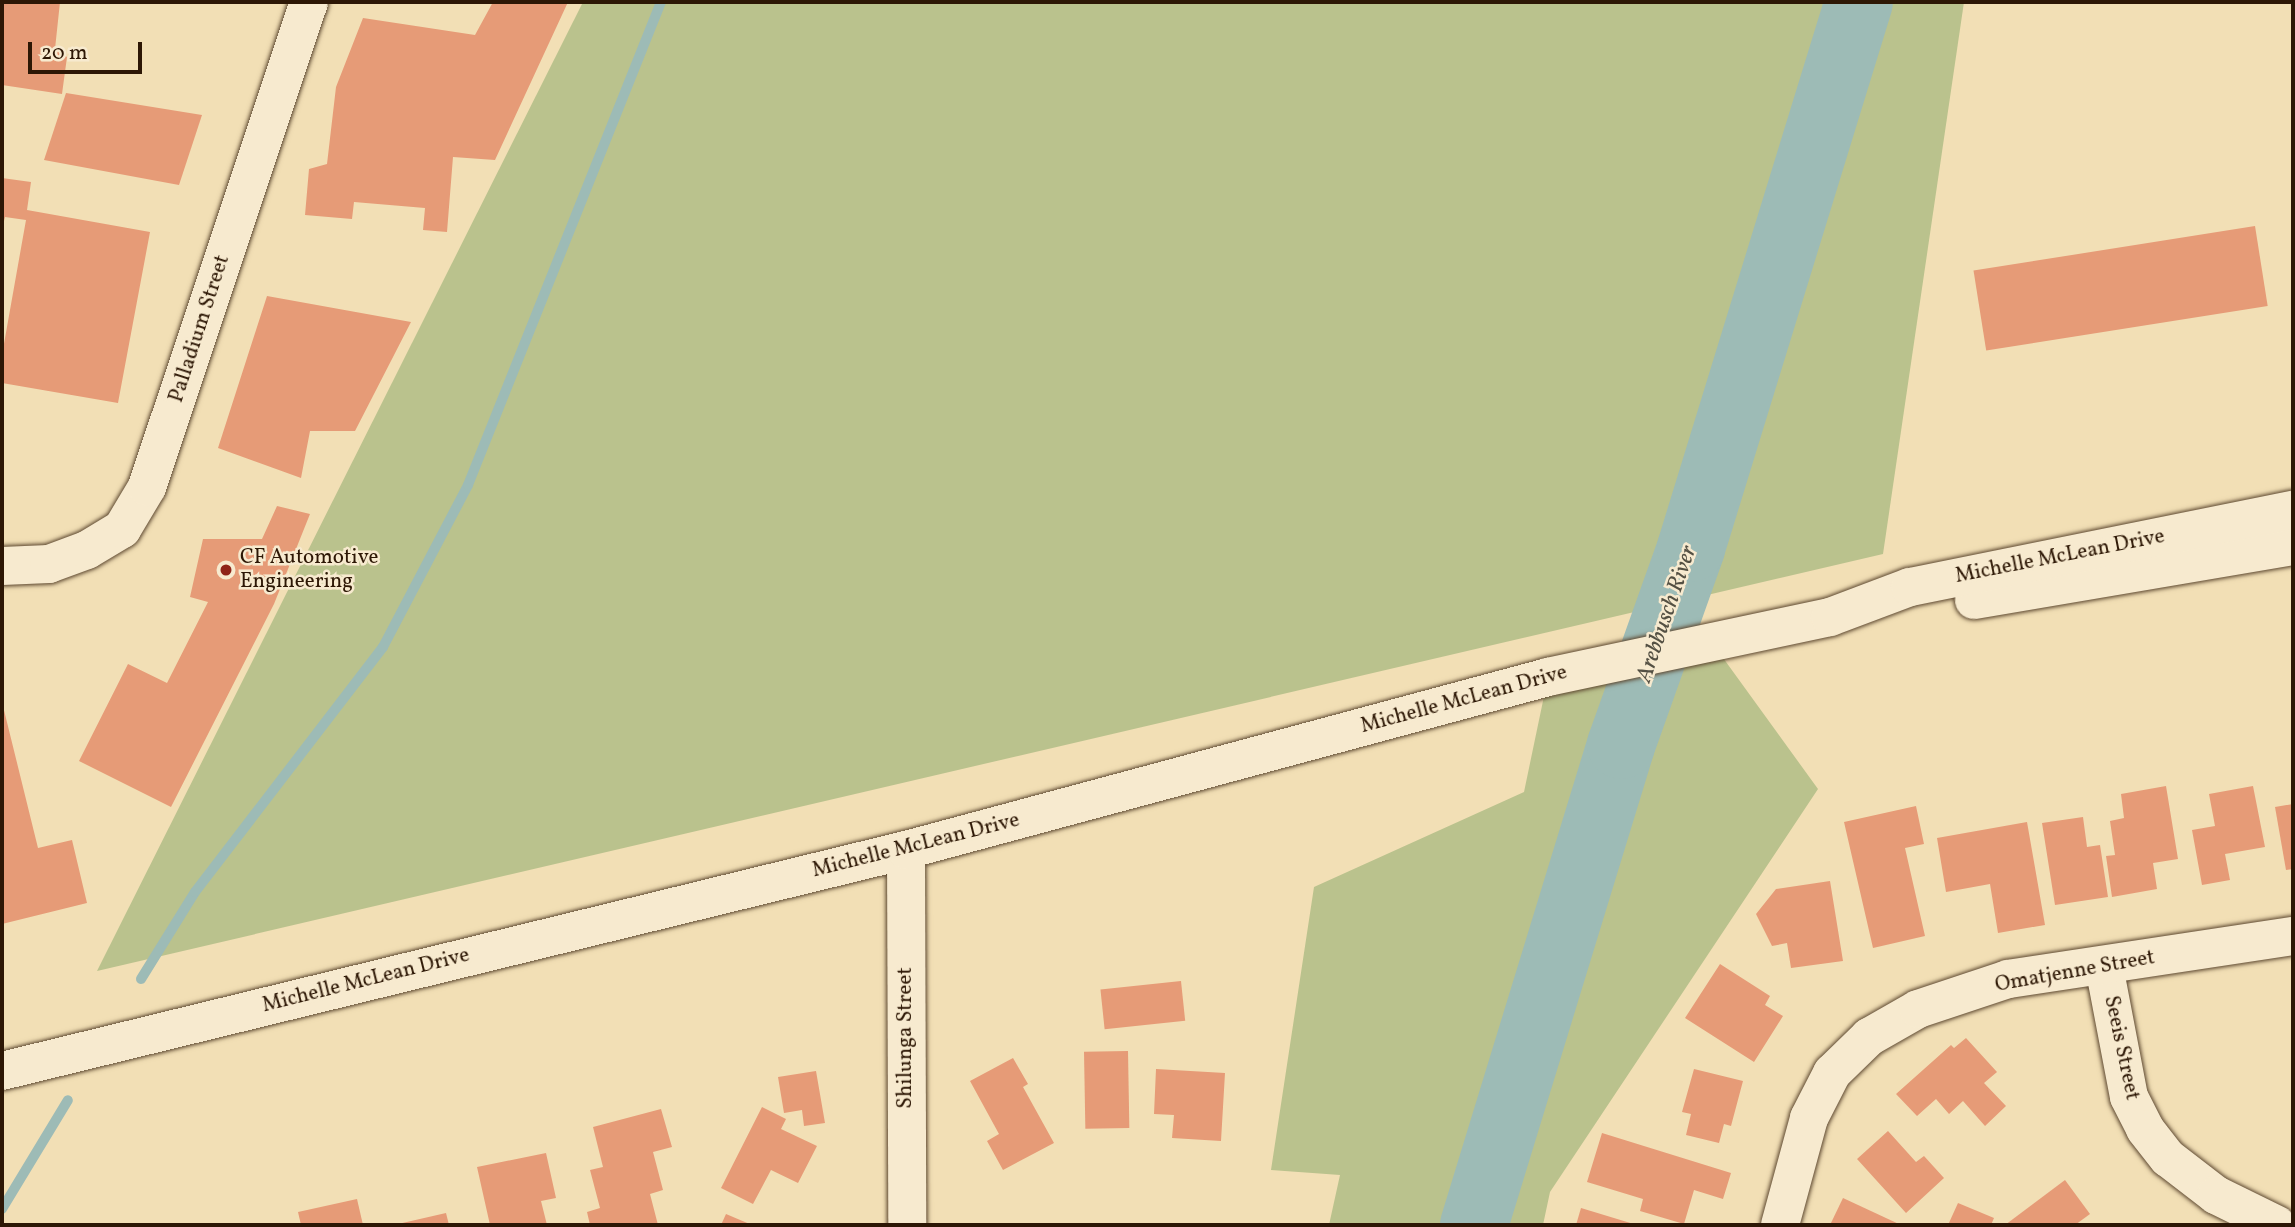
<!DOCTYPE html>
<style>
body{margin:0}
#map{position:relative;width:2295px;height:1227px;overflow:hidden;background:#f2dfb5;font-family:Vollkorn,serif}
div>[style]{position:absolute}
[style*='--x']{left:calc(var(--x)*1px);top:calc(var(--y)*1px);width:calc(var(--w)*1px);rotate:calc(var(--a)*1deg)}
.green>*{inset:0;background:#bac28d}
.stream>*{height:10px;margin:-5px;padding:0 5px;transform-origin:5px;border-radius:5px;background:#9dbbb6}
.river>*{height:68px;margin:-34px;padding:0 34px;transform-origin:34px;border-radius:34px;background:#9dbbb6}
.building>*{inset:0;background:#e69b77;transform-origin:0 0}
.roads{filter:drop-shadow(0 0 2px #5e4931) drop-shadow(0 0 2px #5e4931)}
.minor>*{height:38px;margin:-19px;padding:0 19px;transform-origin:19px;border-radius:19px;background:#f7eacf}
.dots>*{width:19px;height:19px;translate:-50% -50%;box-sizing:border-box;border:4px solid #f7eacf;border-radius:50%}
span{translate:-50% -50%;white-space:nowrap;text-align:center;line-height:1.15;-webkit-text-stroke:5px #f7eacf;paint-order:stroke}
.street-label{font-size:21px;color:#2d1705}
.poi-label{font-size:21px;color:#2d1705}
.left{translate:0 -50%;text-align:left}
.water-label{font-size:23px;color:#545043;font-style:italic}
.frame{position:absolute;inset:0;border:4px solid #2d1705;pointer-events:none}
.scale{position:absolute;left:28px;top:42px;width:114px;height:32px;box-sizing:border-box;border:4px solid #2d1705;border-top:0;padding-left:9px;font-size:21px;line-height:24px;white-space:nowrap;color:#2d1705;-webkit-text-stroke:5px #f7eacf;paint-order:stroke}
</style>
<div id="map">
<div class="green">
<div style="clip-path:polygon(583px 2px,1964px 2px,1883px 554px,97px 971px)"></div>
<div style="clip-path:polygon(1713px 644px,1818px 789px,1550px 1192px,1543px 1225px,1329px 1225px,1340px 1175px,1271px 1170px,1314px 887px,1524px 792px,1548px 677px)"></div>
</div>
<div class="stream">
<div style="--x:141;--y:979;--w:102;--a:-58.2"></div>
<div style="--x:195;--y:892;--w:309;--a:-52.5"></div>
<div style="--x:383;--y:647;--w:183;--a:-62.3"></div>
<div style="--x:468;--y:485;--w:520;--a:-68.22"></div>
<div style="--x:2;--y:1209;--w:127;--a:-58.8"></div>
</div>
<div class="river">
<div style="--x:1474;--y:1225;--w:502;--a:-72.97"></div>
<div style="--x:1621;--y:745;--w:209;--a:-70.4"></div>
<div style="--x:1691;--y:548;--w:571;--a:-72.9"></div>
</div>
<div class="building">
<div style="clip-path:polygon(2px 2px,60px 2px,55px 49px,67px 57px,62px 94px,2px 85px)"></div>
<div style="clip-path:polygon(493px 2px,568px 2px,495px 160px,453px 157px,447px 232px,423px 230px,425px 208px,354px 202px,352px 219px,305px 215px,309px 169px,327px 164px,336px 87px,363px 18px,475px 35px)"></div>
<div style="clip-path:polygon(66px 93px,202px 115px,179px 185px,44px 160px)"></div>
<div style="clip-path:polygon(2px 178px,31px 182px,27px 210px,150px 232px,118px 403px,2px 383px,2px 355px,26px 220px,5px 217px,2px 229px)"></div>
<div style="left:2255px;top:226px;width:81px;height:285px;rotate:81deg"></div>
<div style="clip-path:polygon(267px 296px,411px 322px,355px 431px,310px 431px,301px 478px,218px 448px)"></div>
<div style="clip-path:polygon(277px 506px,310px 514px,274px 604px,171px 807px,79px 761px,128px 664px,167px 683px,208px 602px,190px 597px,203px 539px,262px 539px)"></div>
<div style="clip-path:polygon(2px 702px,38px 848px,72px 840px,87px 903px,2px 924px)"></div>
<div style="clip-path:polygon(2166px 786px,2178px 859px,2153px 863px,2157px 889px,2112px 897px,2106px 856px,2115px 855px,2110px 821px,2124px 818px,2121px 794px)"></div>
<div style="clip-path:polygon(2253px 786px,2265px 847px,2225px 854px,2230px 880px,2202px 885px,2192px 830px,2215px 826px,2209px 794px)"></div>
<div style="clip-path:polygon(2293px 804px,2293px 869px,2286px 870px,2275px 807px)"></div>
<div style="clip-path:polygon(1916px 806px,1924px 844px,1905px 848px,1925px 936px,1873px 948px,1844px 822px)"></div>
<div style="clip-path:polygon(2083px 817px,2087px 847px,2100px 845px,2108px 897px,2055px 905px,2042px 823px)"></div>
<div style="clip-path:polygon(2027px 822px,2045px 925px,1998px 933px,1990px 884px,1946px 892px,1937px 838px)"></div>
<div style="clip-path:polygon(1830px 881px,1843px 961px,1791px 968px,1787px 943px,1772px 946px,1756px 914px,1776px 889px)"></div>
<div style="clip-path:polygon(1720px 964px,1770px 996px,1765px 1005px,1783px 1016px,1754px 1062px,1685px 1018px)"></div>
<div style="left:1181px;top:981px;width:40px;height:81px;rotate:84deg"></div>
<div style="clip-path:polygon(1966px 1038px,1997px 1072px,1984px 1083px,2006px 1106px,1985px 1126px,1963px 1101px,1949px 1114px,1936px 1099px,1917px 1116px,1896px 1094px,1951px 1045px,1954px 1048px)"></div>
<div style="left:1128px;top:1051px;width:77px;height:44px;rotate:89deg"></div>
<div style="clip-path:polygon(1013px 1058px,1028px 1084px,1023px 1087px,1054px 1143px,1003px 1170px,987px 1141px,999px 1134px,970px 1081px)"></div>
<div style="clip-path:polygon(1156px 1069px,1225px 1073px,1221px 1141px,1172px 1138px,1174px 1115px,1154px 1114px)"></div>
<div style="clip-path:polygon(1694px 1069px,1743px 1081px,1731px 1126px,1724px 1124px,1719px 1143px,1686px 1135px,1691px 1114px,1682px 1112px)"></div>
<div style="clip-path:polygon(816px 1071px,825px 1123px,804px 1126px,802px 1110px,784px 1113px,778px 1077px)"></div>
<div style="clip-path:polygon(762px 1107px,786px 1119px,781px 1129px,817px 1146px,798px 1183px,771px 1170px,753px 1204px,721px 1188px)"></div>
<div style="clip-path:polygon(661px 1109px,672px 1147px,653px 1152px,663px 1190px,650px 1194px,658px 1225px,590px 1225px,587px 1212px,600px 1208px,590px 1170px,603px 1167px,593px 1127px)"></div>
<div style="clip-path:polygon(1888px 1131px,1916px 1162px,1924px 1156px,1944px 1178px,1906px 1213px,1857px 1159px)"></div>
<div style="clip-path:polygon(1602px 1133px,1731px 1173px,1723px 1199px,1694px 1190px,1684px 1224px,1640px 1211px,1643px 1199px,1587px 1182px)"></div>
<div style="clip-path:polygon(546px 1153px,556px 1198px,541px 1201px,547px 1225px,490px 1225px,477px 1167px)"></div>
<div style="clip-path:polygon(2065px 1180px,2090px 1214px,2075px 1225px,2005px 1225px)"></div>
<div style="clip-path:polygon(1843px 1198px,1901px 1225px,1830px 1225px)"></div>
<div style="clip-path:polygon(357px 1199px,363px 1225px,301px 1225px,298px 1212px)"></div>
<div style="clip-path:polygon(1958px 1203px,1994px 1218px,1991px 1225px,1948px 1225px)"></div>
<div style="clip-path:polygon(1581px 1208px,1637px 1225px,1576px 1225px)"></div>
<div style="clip-path:polygon(446px 1213px,449px 1225px,398px 1225px,398px 1224px)"></div>
<div style="clip-path:polygon(726px 1214px,752px 1225px,721px 1225px)"></div>
</div>
<div class="roads">
<div class="minor">
<div style="--x:2;--y:566;--w:47;--a:-2.4"></div>
<div style="--x:49;--y:564;--w:40;--a:-20.2"></div>
<div style="--x:87;--y:550;--w:41;--a:-31"></div>
<div style="--x:122;--y:529;--w:49;--a:-59.2"></div>
<div style="--x:147;--y:487;--w:511;--a:-71.53"></div>
<div style="--x:1974;--y:600;--w:324;--a:-9.6"></div>
<div style="--x:906;--y:850;--w:375;--a:89.8"></div>
<div style="--x:2104;--y:966;--w:133;--a:79.2"></div>
<div style="--x:2129;--y:1097;--w:36;--a:63"></div>
<div style="--x:2145;--y:1129;--w:37;--a:52"></div>
<div style="--x:2168;--y:1158;--w:61;--a:37.6"></div>
<div style="--x:2216;--y:1195;--w:68;--a:26.2"></div>
<div style="--x:2;--y:1071;--w:931;--a:-13.74"></div>
<div style="--x:906;--y:850;--w:665;--a:-15.08"></div>
<div style="--x:1548;--y:677;--w:288;--a:-12"></div>
<div style="--x:1830;--y:617;--w:85;--a:-20.6"></div>
<div style="--x:1910;--y:587;--w:391;--a:-11.4"></div>
<div style="--x:1780;--y:1225;--w:111;--a:-74.8"></div>
<div style="--x:1809;--y:1118;--w:51;--a:-62.9"></div>
<div style="--x:1832;--y:1073;--w:52;--a:-44.2"></div>
<div style="--x:1869;--y:1037;--w:56;--a:-29.7"></div>
<div style="--x:1918;--y:1009;--w:95;--a:-18.4"></div>
<div style="--x:2008;--y:979;--w:288;--a:-8.6"></div>
</div>
</div>
<div class="dots">
<div style="left:226px;top:570px;background:#8f2418"></div>
</div>
<div class="street-label">
<span style="left:200px;top:329px;rotate:-72deg">Palladium Street</span>
<span style="left:2060px;top:557px;rotate:-11deg">Michelle McLean Drive</span>
<span style="left:1464px;top:700px;rotate:-15deg">Michelle McLean Drive</span>
<span style="left:916px;top:846px;rotate:-14deg">Michelle McLean Drive</span>
<span style="left:2075px;top:972px;rotate:-10deg">Omatjenne Street</span>
<span style="left:366px;top:981px;rotate:-14deg">Michelle McLean Drive</span>
<span style="left:906px;top:1038px;rotate:-90deg">Shilunga Street</span>
<span style="left:2121px;top:1048px;rotate:78deg">Seeis Street</span>
</div>
<div class="poi-label">
<span class="left" style="left:240px;top:570px">CF Automotive<br>Engineering</span>
</div>
<div class="water-label">
<span style="left:1667px;top:614px;rotate:-71deg">Arebbusch River</span>
</div>
<div class="frame"></div>
<div class="scale">20 m</div>
</div>
